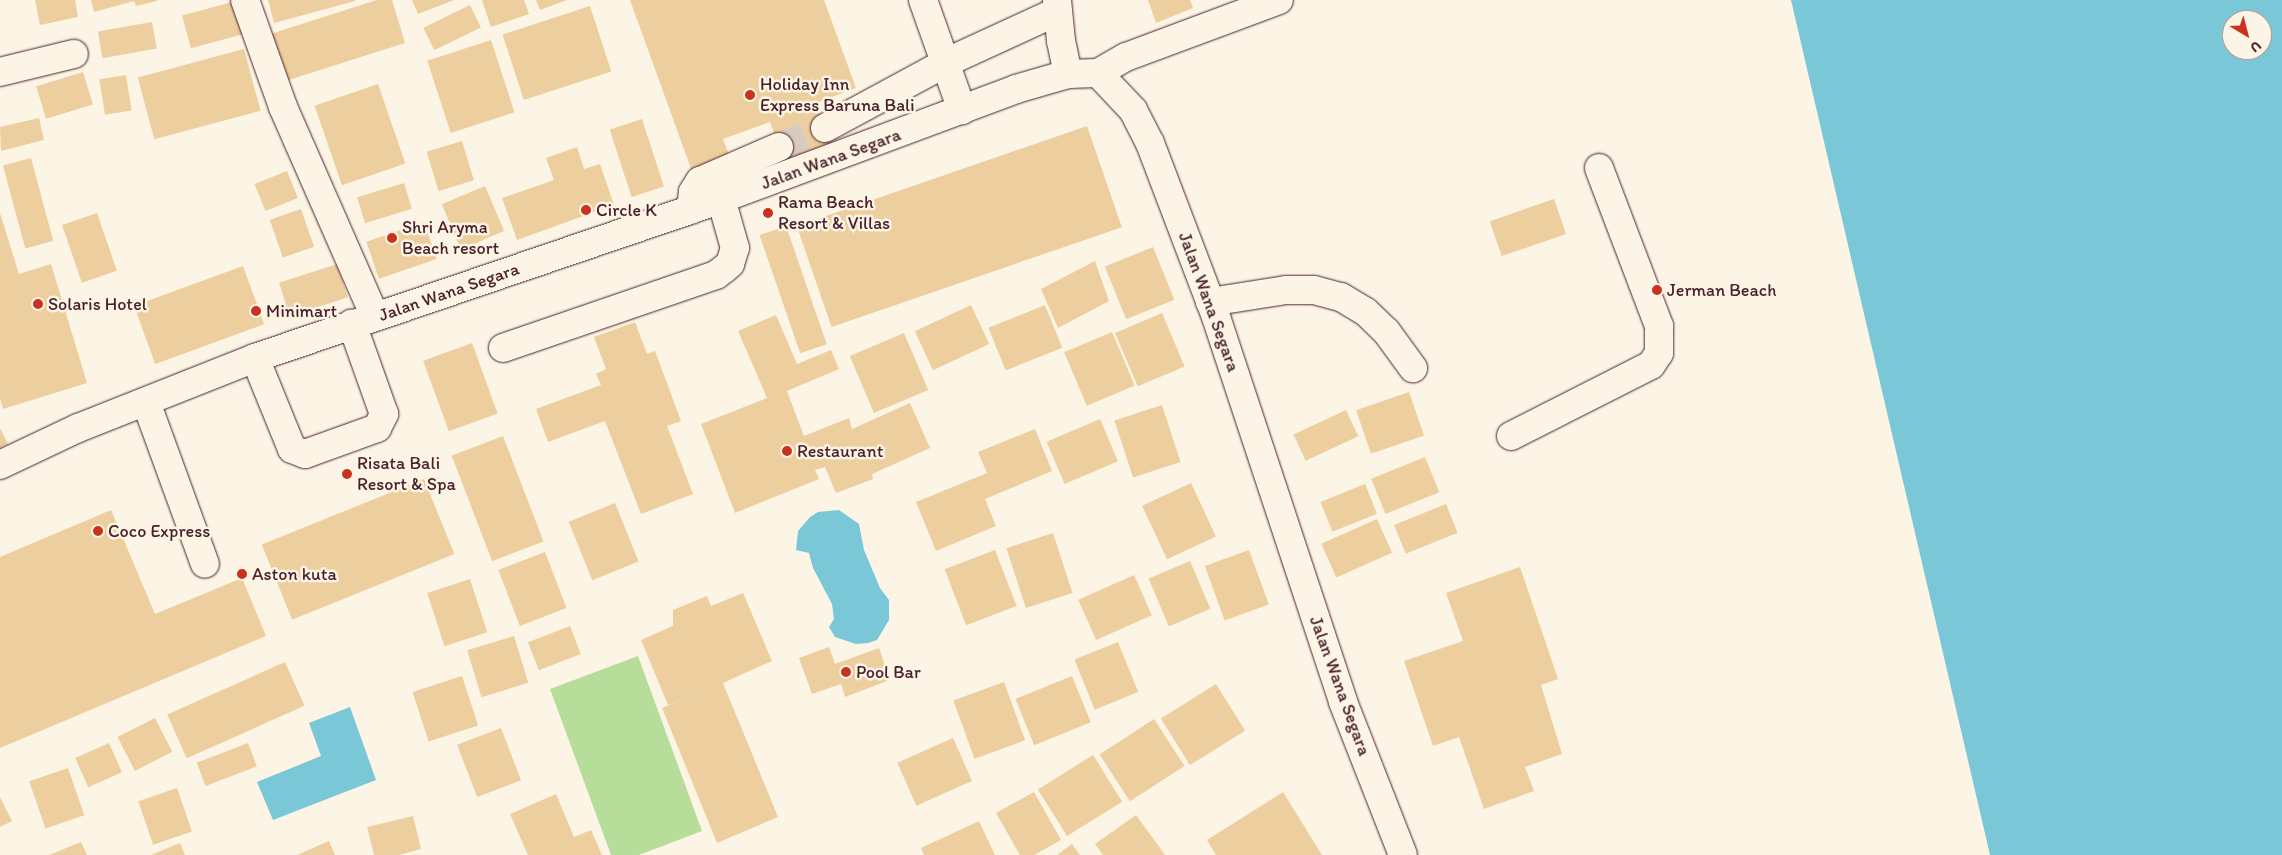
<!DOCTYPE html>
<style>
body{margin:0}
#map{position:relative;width:2282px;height:855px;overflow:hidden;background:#fcf5e5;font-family:Itim,sans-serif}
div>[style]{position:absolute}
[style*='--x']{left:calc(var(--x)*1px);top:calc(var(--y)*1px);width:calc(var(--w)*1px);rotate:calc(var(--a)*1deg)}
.green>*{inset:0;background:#b6de9a}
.water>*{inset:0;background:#79c7d7}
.building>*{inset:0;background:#ecce9f;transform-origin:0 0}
.minor-tunnel>*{height:28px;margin-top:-14px;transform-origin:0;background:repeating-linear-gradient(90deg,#d8cac0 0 28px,transparent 0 42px)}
.roads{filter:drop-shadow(0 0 1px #4a1f2b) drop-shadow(0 0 1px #4a1f2b)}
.minor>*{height:28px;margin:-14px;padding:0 14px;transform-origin:14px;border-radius:14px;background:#fcf5e5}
.dots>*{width:14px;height:14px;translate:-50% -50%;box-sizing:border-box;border:2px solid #fcf5e5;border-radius:50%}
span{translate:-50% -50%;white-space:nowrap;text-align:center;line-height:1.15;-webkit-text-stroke:5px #fcf5e5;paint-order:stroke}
.poi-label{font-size:18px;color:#4a1f2b}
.left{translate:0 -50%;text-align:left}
.street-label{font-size:18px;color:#4a1f2b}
.north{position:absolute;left:2222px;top:10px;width:50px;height:50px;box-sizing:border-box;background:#fcf5e5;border:1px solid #b59f9b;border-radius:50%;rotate:143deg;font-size:14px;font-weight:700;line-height:20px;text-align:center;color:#4a1f2b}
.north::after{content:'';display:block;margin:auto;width:18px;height:22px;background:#c8321e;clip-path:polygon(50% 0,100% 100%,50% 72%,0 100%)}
</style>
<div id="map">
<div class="green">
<div style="clip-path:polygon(638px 656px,702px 831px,639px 855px,611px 855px,550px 689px)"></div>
</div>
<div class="water">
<div style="clip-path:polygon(evenodd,1791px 0,2282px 0,2282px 855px,1990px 855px,1791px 0,2232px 20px,2262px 20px,2262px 50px,2232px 50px,2232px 20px)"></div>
<div style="clip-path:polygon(839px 510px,859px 524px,864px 550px,880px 588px,889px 600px,889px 620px,877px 640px,868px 643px,856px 644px,835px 637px,829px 627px,834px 619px,832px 604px,813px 568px,809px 553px,796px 550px,798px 531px,810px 517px,818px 512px)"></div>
<div style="clip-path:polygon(350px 707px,376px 780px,273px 820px,257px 782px,321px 756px,309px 723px)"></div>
</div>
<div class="building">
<div style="clip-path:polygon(35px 0,75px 0,78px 17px,40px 25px)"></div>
<div style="clip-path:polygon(91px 0,157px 0,157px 1px,136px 6px,134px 1px,94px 12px)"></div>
<div style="left:240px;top:0;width:34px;height:60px;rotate:75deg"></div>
<div style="clip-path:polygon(268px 0,355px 0,355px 1px,274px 23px)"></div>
<div style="clip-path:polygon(377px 0,392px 0,405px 43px,276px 84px,261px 37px)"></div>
<div style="clip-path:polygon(412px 0,454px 0,418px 14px)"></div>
<div style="clip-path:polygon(482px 0,524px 0,529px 14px,491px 27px)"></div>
<div style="clip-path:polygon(536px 0,567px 0,540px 10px)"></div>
<div style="clip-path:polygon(630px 0,824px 0,856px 88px,816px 103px,831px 144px,784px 161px,770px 122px,723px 139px,732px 163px,694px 177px)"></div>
<div style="clip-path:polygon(1148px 0,1190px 0,1193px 8px,1156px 23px)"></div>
<div style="left:470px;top:5px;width:25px;height:52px;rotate:64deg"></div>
<div style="left:590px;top:6px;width:69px;height:92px;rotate:72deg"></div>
<div style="left:152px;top:22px;width:27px;height:55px;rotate:80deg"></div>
<div style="left:491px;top:40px;width:76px;height:67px;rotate:72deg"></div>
<div style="left:244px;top:49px;width:64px;height:110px;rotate:75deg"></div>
<div style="left:83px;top:72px;width:34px;height:49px;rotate:73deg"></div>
<div style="left:126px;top:75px;width:36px;height:27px;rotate:81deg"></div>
<div style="left:378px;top:84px;width:84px;height:67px;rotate:71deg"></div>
<div style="clip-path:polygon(39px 118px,44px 140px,1px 151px,0 127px)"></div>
<div style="left:642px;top:119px;width:71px;height:34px;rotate:72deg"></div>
<div style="left:1087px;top:126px;width:107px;height:307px;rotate:71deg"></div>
<div style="left:462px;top:141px;width:41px;height:37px;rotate:73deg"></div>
<div style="clip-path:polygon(577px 147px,584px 169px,600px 164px,614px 205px,517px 240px,502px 198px,554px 180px,546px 158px)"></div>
<div style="left:31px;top:158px;width:86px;height:29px;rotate:75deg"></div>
<div style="left:287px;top:171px;width:29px;height:35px;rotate:68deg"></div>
<div style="left:404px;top:183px;width:27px;height:49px;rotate:73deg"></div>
<div style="left:485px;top:186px;width:49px;height:47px;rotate:67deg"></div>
<div style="left:1554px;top:199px;width:37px;height:68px;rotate:71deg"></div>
<div style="left:301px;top:209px;width:40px;height:33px;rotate:71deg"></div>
<div style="clip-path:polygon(0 213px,19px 274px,51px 264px,87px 383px,3px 409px,0 398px)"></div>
<div style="left:97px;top:213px;width:61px;height:37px;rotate:71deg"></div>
<div style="left:424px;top:222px;width:39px;height:61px;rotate:71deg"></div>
<div style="left:786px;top:226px;width:125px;height:28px;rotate:71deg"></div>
<div style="left:1153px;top:247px;width:57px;height:52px;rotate:68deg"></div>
<div style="clip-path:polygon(1095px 261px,1109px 301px,1058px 328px,1041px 289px)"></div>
<div style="left:337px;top:264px;width:35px;height:61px;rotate:72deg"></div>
<div style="left:243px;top:266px;width:62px;height:116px;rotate:70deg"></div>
<div style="left:971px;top:305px;width:43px;height:62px;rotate:65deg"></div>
<div style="left:1045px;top:305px;width:46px;height:61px;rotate:68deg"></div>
<div style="left:1162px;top:313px;width:58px;height:51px;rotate:67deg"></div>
<div style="clip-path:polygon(776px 315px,797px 364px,831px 350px,839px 369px,787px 391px,804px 436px,849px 418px,852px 429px,910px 403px,930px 448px,872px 474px,873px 479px,836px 493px,825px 467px,815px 470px,819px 479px,735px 513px,701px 424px,767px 398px,738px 331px)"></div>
<div style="clip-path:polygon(635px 322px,647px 354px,655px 351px,681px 421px,667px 426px,693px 494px,641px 514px,605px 421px,548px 442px,536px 409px,601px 385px,596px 374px,606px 369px,594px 337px)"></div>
<div style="left:1112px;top:332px;width:58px;height:52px;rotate:67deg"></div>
<div style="left:904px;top:333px;width:62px;height:59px;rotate:67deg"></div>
<div style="left:472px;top:343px;width:75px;height:52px;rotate:70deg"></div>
<div style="left:1409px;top:392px;width:46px;height:56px;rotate:71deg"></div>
<div style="left:1162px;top:405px;width:60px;height:50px;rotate:72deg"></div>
<div style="left:1346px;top:410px;width:29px;height:58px;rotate:65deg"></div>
<div style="left:1100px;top:419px;width:46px;height:58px;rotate:67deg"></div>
<div style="clip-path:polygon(0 428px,8px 444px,0 448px)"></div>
<div style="clip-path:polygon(1035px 429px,1052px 471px,985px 499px,996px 526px,936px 551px,916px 502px,987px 473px,978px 452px)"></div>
<div style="left:503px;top:436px;width:113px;height:55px;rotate:69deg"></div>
<div style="left:1425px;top:457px;width:38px;height:58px;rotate:68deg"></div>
<div style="left:424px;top:479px;width:81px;height:175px;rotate:68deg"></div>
<div style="left:1191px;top:483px;width:59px;height:54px;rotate:65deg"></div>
<div style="left:1365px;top:484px;width:32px;height:48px;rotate:68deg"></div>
<div style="left:615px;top:503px;width:63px;height:50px;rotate:68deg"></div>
<div style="left:1446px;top:504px;width:31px;height:56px;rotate:68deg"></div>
<div style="clip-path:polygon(111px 510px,155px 614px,242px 578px,266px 636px,0 748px,0 557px)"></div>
<div style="left:1377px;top:519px;width:37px;height:61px;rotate:66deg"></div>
<div style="left:1053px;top:533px;width:63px;height:49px;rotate:72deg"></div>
<div style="left:995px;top:550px;width:60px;height:54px;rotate:69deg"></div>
<div style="left:1249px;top:550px;width:58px;height:47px;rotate:70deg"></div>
<div style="left:545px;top:552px;width:60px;height:50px;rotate:69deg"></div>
<div style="left:1190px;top:561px;width:52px;height:45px;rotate:67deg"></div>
<div style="clip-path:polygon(1520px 567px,1558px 679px,1541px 685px,1562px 754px,1525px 767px,1534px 791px,1484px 809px,1459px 737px,1433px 746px,1404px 661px,1463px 641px,1446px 593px)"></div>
<div style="left:1134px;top:575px;width:44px;height:61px;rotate:66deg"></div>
<div style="left:470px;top:579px;width:56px;height:45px;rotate:72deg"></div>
<div style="clip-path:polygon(743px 593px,772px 661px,723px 683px,778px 817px,717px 843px,662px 708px,693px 695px,668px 705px,641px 640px,673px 626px,673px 610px,707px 596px,711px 606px)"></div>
<div style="left:570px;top:626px;width:30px;height:45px;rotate:69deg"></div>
<div style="left:514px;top:636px;width:49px;height:49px;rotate:73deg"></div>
<div style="left:1118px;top:642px;width:54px;height:47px;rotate:68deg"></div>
<div style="clip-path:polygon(829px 647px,835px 664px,879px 648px,890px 680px,845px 697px,841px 684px,812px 694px,799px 658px)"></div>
<div style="left:285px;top:662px;width:48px;height:129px;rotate:66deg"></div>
<div style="left:462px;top:676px;width:52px;height:52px;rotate:72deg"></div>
<div style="left:1072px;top:676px;width:50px;height:61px;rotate:68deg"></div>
<div style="left:1004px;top:682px;width:62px;height:54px;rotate:70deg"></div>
<div style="left:1216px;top:684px;width:55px;height:65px;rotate:58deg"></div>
<div style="left:155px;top:718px;width:38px;height:42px;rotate:63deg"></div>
<div style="left:1154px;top:719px;width:56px;height:65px;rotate:57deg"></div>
<div style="left:501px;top:728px;width:56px;height:47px;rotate:69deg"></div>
<div style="left:953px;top:738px;width:47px;height:61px;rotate:66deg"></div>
<div style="left:109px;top:743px;width:32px;height:37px;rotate:66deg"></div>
<div style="left:248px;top:743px;width:25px;height:55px;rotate:69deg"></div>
<div style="left:1093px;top:755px;width:55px;height:65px;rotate:58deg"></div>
<div style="left:68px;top:768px;width:50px;height:41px;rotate:71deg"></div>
<div style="left:177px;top:788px;width:46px;height:41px;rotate:71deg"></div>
<div style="clip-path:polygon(1034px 792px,1061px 840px,1034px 855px,1020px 855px,996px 813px)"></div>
<div style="clip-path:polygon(1283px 792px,1322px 855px,1216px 855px,1207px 840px)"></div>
<div style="clip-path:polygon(556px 794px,574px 837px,591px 830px,602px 855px,528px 855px,510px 814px)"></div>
<div style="clip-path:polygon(0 797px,12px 821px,0 827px)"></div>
<div style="clip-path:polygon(1136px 815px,1165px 855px,1103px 855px,1095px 844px)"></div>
<div style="clip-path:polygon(413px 816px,421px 849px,399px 855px,374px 855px,367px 827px)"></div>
<div style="clip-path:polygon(979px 821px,995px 855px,924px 855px,921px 848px)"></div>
<div style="clip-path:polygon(329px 841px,335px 855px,297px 855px)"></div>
<div style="clip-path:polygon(81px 842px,87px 855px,49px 855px)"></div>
<div style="clip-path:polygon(180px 843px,185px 855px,151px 855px)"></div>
<div style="clip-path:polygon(1072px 844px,1080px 855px,1057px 855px)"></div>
</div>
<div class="minor-tunnel">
<div style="--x:779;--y:147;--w:50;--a:-22.4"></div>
</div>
<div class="roads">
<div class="minor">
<div style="--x:245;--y:0;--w:114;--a:70.4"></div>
<div style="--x:283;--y:107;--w:229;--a:66.3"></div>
<div style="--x:923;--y:0;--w:117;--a:70.5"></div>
<div style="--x:1057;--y:0;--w:41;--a:84.4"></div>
<div style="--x:1061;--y:41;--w:34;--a:78"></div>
<div style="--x:0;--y:72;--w:76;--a:-13.7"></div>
<div style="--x:1098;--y:73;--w:32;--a:-30"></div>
<div style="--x:1126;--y:57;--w:163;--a:-20.4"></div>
<div style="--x:825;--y:128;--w:136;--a:-28.4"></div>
<div style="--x:945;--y:63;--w:124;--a:-24.7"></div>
<div style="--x:691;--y:210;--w:18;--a:-84"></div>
<div style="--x:693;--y:192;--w:13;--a:-58"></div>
<div style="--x:700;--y:181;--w:86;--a:-23.3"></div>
<div style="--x:1210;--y:302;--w:77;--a:-9"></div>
<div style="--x:1286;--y:290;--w:28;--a:0"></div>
<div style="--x:1314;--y:290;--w:28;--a:15"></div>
<div style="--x:1341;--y:297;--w:29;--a:31"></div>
<div style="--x:1366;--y:312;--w:28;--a:44"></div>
<div style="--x:1386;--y:331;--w:46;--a:53.9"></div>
<div style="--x:503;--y:348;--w:225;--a:-18.9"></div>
<div style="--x:716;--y:275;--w:10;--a:-37"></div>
<div style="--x:724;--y:269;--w:8;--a:-40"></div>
<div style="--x:730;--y:264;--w:17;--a:-73"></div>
<div style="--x:735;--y:248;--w:51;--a:-105.9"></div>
<div style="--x:255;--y:358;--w:98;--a:67.9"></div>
<div style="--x:292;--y:449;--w:14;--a:21"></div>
<div style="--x:305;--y:454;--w:77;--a:-19.9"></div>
<div style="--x:377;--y:428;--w:16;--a:-63"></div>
<div style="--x:384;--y:414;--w:96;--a:-109.6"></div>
<div style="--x:146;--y:402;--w:172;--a:70"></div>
<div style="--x:1511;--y:436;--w:157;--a:-26.9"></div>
<div style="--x:1651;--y:365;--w:14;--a:-56"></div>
<div style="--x:1659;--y:353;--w:27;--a:-90"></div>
<div style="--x:1659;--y:326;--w:169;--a:-110.8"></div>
<div style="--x:0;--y:465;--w:86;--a:-25.4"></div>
<div style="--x:78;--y:428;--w:190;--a:-21.6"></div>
<div style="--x:255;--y:358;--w:492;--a:-18.8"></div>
<div style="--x:721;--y:199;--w:315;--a:-20.4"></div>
<div style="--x:1016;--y:89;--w:54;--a:-16.1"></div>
<div style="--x:1068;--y:74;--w:30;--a:-2"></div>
<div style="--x:1098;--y:73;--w:51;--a:46.6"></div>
<div style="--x:1133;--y:110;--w:37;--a:63"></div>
<div style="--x:1150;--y:143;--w:186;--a:69.2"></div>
<div style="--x:1216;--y:317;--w:405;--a:71.7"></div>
<div style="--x:1343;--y:702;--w:164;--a:68.6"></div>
</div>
</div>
<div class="dots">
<div style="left:750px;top:95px;background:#c8321e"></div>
<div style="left:586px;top:210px;background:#c8321e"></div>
<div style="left:768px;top:213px;background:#c8321e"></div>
<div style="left:392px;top:238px;background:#c8321e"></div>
<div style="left:1657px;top:290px;background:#c8321e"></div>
<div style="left:38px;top:304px;background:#c8321e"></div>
<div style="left:256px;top:311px;background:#c8321e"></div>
<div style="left:787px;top:451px;background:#c8321e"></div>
<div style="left:347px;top:474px;background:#c8321e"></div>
<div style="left:98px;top:531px;background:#c8321e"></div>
<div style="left:242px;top:574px;background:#c8321e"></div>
<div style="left:846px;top:672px;background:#c8321e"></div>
</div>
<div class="poi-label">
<span class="left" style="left:760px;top:95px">Holiday Inn<br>Express Baruna Bali</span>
<span class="left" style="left:778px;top:213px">Rama Beach<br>Resort &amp; Villas</span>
<span class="left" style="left:596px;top:210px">Circle K</span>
<span class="left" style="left:402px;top:238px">Shri Aryma<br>Beach resort</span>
<span class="left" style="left:1667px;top:290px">Jerman Beach</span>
<span class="left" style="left:48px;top:304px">Solaris Hotel</span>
<span class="left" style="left:266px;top:311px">Minimart</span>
<span class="left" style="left:797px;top:451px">Restaurant</span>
<span class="left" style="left:357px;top:474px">Risata Bali<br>Resort &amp; Spa</span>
<span class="left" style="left:108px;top:531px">Coco Express</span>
<span class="left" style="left:252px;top:574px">Aston kuta</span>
<span class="left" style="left:856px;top:672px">Pool Bar</span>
</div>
<div class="street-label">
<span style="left:831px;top:159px;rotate:-20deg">Jalan Wana Segara</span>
<span style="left:449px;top:292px;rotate:-19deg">Jalan Wana Segara</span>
<span style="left:1209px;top:302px;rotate:70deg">Jalan Wana Segara</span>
<span style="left:1340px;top:686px;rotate:70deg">Jalan Wana Segara</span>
</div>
<div class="north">U</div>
</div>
